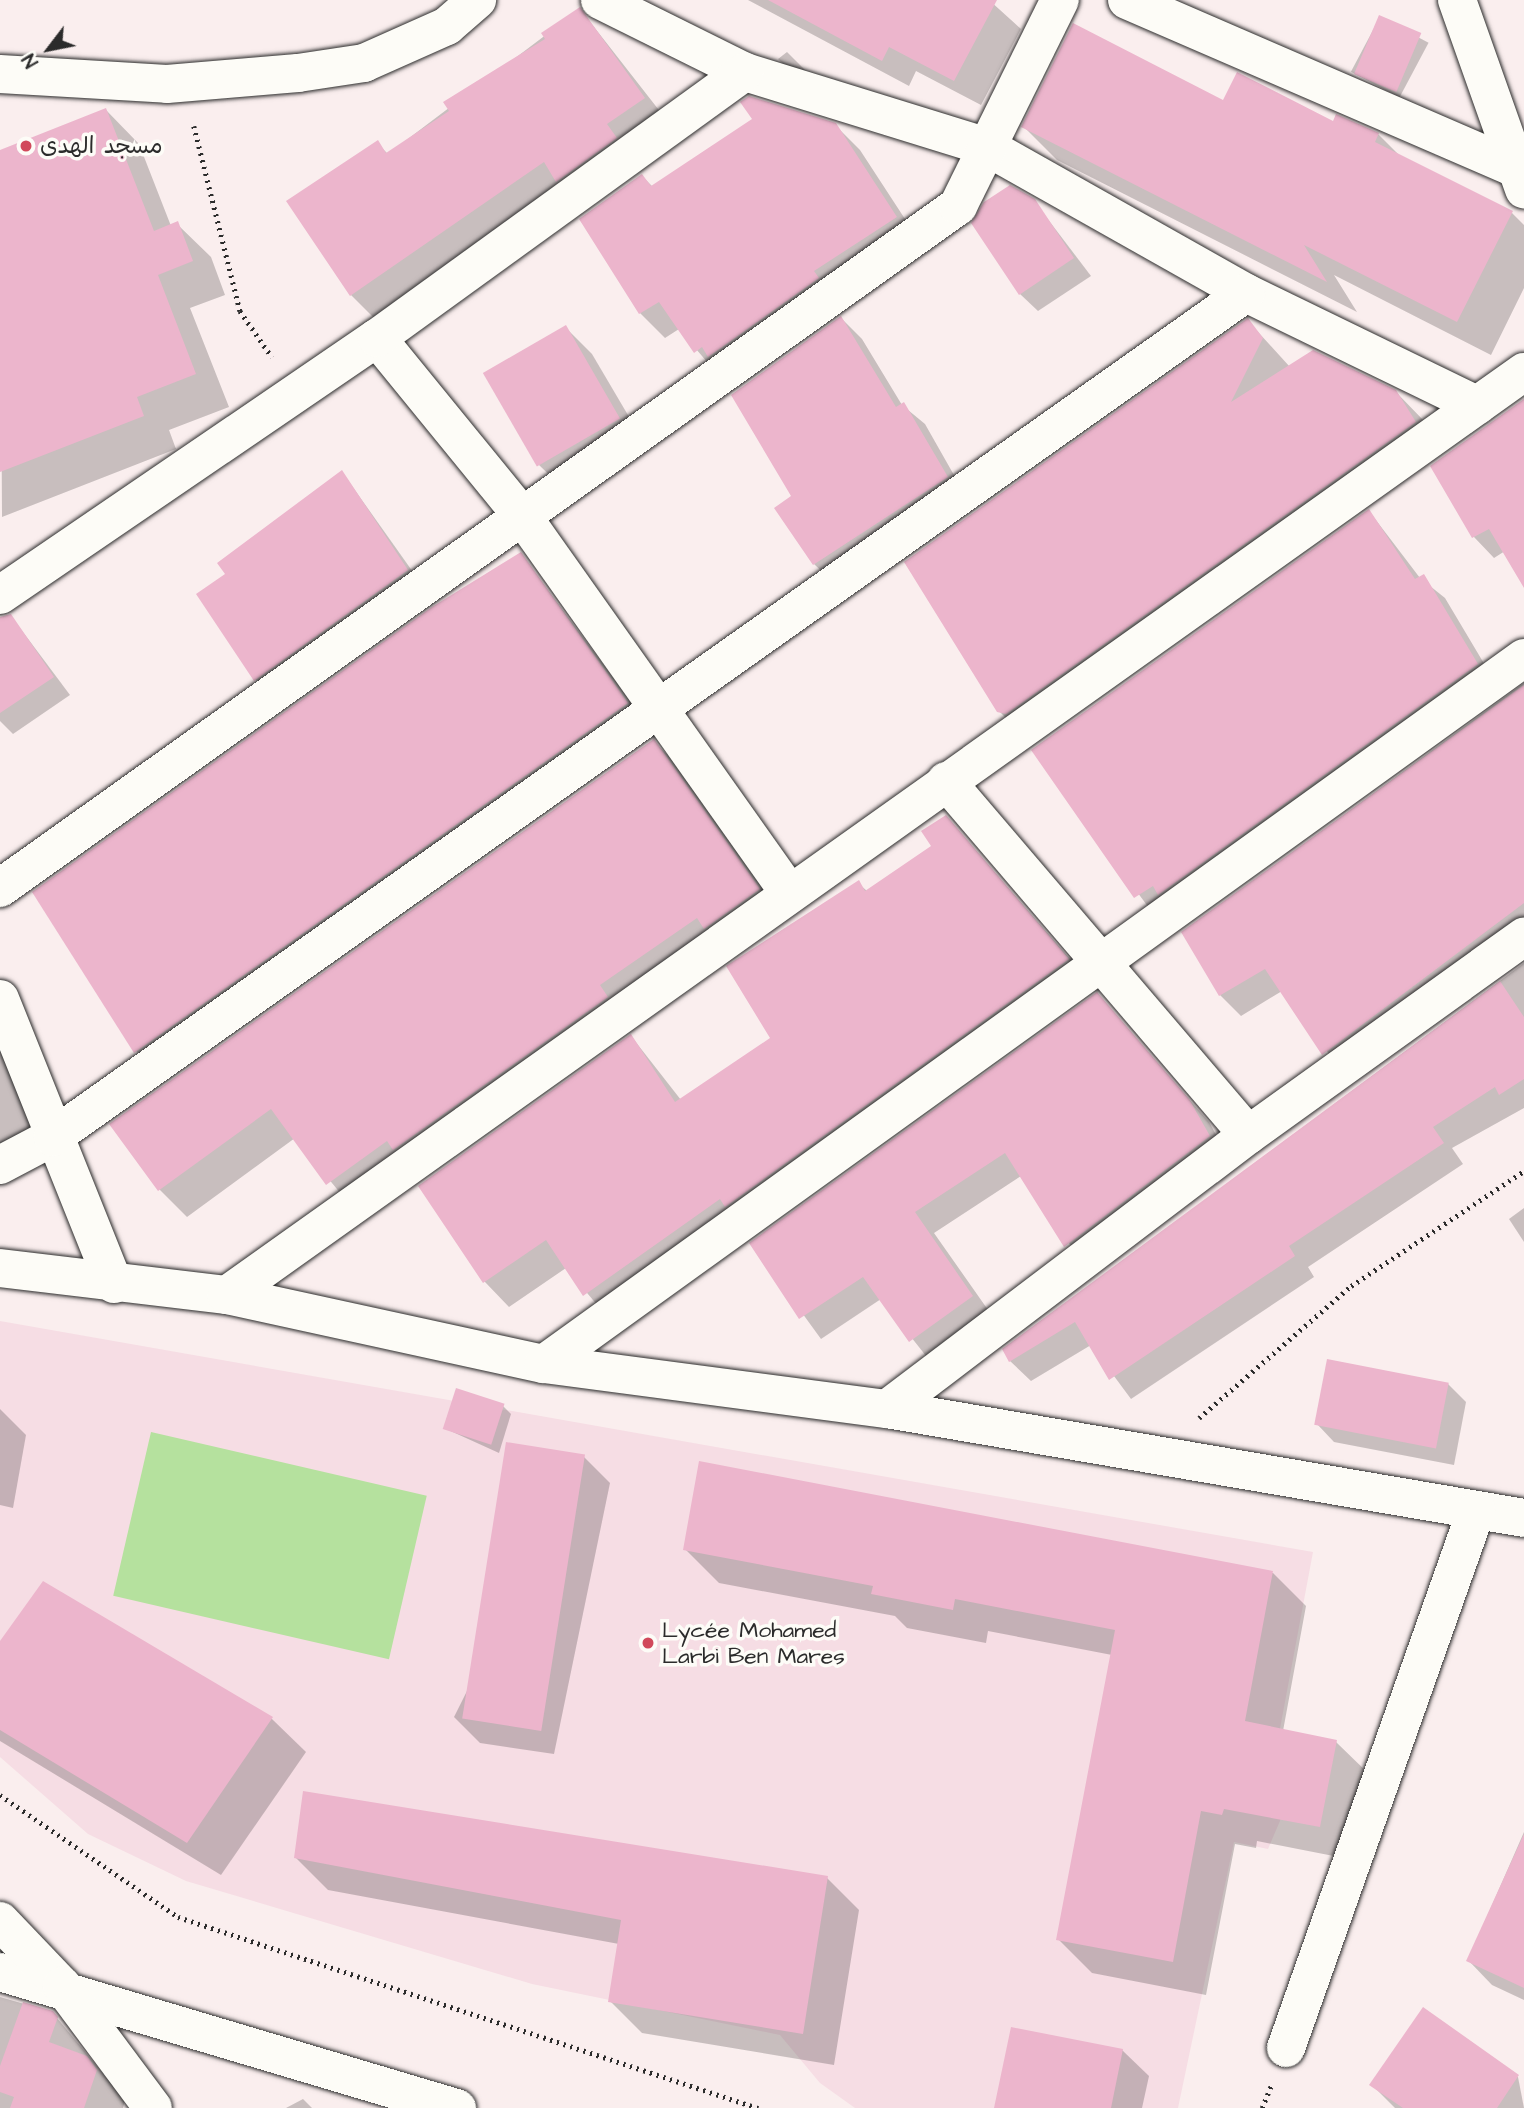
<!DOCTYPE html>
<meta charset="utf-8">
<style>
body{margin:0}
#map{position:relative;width:1524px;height:2108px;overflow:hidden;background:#faeeee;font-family:"Architects Daughter","Playpen Sans Arabic",sans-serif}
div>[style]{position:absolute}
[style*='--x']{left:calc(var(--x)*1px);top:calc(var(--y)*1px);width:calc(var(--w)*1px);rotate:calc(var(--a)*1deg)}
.built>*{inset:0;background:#f6dde4}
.green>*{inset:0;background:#b5e19e;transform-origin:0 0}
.shadow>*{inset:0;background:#0003;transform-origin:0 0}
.building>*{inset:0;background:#ecb5cc;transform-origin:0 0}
.path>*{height:4.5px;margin-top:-2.25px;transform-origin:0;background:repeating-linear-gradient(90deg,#2b2b2b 0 2px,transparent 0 7px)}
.roads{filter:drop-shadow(0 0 2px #2b2b2b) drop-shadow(0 0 2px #2b2b2b)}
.street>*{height:38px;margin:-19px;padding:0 19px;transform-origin:19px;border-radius:19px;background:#fdfcf7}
.secondary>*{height:38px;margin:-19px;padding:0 19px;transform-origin:19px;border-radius:19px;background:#fdfcf7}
.dots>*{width:19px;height:19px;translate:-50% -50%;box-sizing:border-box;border:4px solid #fdfcf7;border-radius:50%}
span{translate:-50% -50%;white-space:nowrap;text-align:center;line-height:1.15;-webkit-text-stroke:7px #fdfcf7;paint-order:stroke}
.poi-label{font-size:23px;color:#2b2b2b}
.left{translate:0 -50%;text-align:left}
.north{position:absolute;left:14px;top:14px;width:70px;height:70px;-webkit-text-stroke:5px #fdfcf7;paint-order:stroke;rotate:238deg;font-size:19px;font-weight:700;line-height:28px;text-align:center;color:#2b2b2b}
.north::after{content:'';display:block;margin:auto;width:24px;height:32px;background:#2b2b2b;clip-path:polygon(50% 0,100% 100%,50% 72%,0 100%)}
</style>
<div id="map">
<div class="built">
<div style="clip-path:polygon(0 1321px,1313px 1552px,1279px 1734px,1295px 1739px,1280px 1821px,1268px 1849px,1234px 1842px,1178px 2108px,855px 2108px,820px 2083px,780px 2035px,532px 1984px,186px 1881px,88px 1834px,0 1757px)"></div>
</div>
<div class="green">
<div style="left:151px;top:1432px;width:283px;height:168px;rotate:13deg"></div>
</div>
<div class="shadow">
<div style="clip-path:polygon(748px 0,989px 0,1021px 29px,981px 105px,916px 71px,909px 86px)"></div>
<div style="clip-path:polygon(580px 9px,669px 123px,376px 320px,351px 295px,377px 143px,388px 154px)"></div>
<div style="left:1380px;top:17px;width:55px;height:62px;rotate:28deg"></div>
<div style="clip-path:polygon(787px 52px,814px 79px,803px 84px,778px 59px)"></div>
<div style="clip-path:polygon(1224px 102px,1378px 134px,1400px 156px,1512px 213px,1524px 225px,1524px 288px,1491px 355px,1334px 275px,1357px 312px,1057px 160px,1024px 127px)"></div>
<div style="clip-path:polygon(106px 110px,139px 144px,171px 226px,177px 224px,211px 257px,225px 295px,190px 308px,229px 407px,169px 430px,176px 449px,2px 517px,0 152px)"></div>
<div style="clip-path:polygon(835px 125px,860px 150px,920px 242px,719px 376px,679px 329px,665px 338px,640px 313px,642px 176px,653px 187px)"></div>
<div style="clip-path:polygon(1034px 201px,1091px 276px,1038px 311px,1020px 294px)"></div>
<div style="clip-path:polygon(841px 318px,862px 339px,902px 405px,925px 424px,967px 498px,835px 584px,814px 564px,794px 497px)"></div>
<div style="clip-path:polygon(1248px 321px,1290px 367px,1395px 391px,1425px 422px,1029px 741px,999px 711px)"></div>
<div style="clip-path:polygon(566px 328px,592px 354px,645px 444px,566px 491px,539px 465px)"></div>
<div style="clip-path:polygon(1524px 401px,1524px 570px,1505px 551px,1494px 558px,1474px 537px,1432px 466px)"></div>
<div style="clip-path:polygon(342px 472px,425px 589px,273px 697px,255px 679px,228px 574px)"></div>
<div style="clip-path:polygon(1369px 511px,1420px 578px,1445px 598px,1498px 687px,1157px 919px,1033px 750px)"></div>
<div style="clip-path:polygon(521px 554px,649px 726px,158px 1073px,136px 1051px)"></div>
<div style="clip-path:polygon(11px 616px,70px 695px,13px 734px,0 721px,0 622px)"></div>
<div style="clip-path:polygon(1524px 683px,1524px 945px,1344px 1074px,1282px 991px,1241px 1016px,1220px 995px,1183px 933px)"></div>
<div style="clip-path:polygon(653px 741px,681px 768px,786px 917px,355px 1211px,295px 1138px,187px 1217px,160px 1190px,112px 1124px)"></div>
<div style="clip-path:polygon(946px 817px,1092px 984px,609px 1319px,566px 1268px,509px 1307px,485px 1282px,420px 1187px,631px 1036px,681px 1100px,773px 1039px,858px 883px,867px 891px,934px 847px)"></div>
<div style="clip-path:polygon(1524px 963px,1524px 1108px,1452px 1148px,1463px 1164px,1308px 1267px,1314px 1277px,1131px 1399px,1091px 1345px,1031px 1381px,1010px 1361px,1004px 1350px)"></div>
<div style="clip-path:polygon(1097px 995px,1209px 1122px,1229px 1158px,1086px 1267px,1021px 1176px,934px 1233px,993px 1317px,930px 1361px,881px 1299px,821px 1339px,752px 1244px)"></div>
<div style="clip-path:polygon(0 1004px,39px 1126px,0 1145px)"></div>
<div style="clip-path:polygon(1524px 1208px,1524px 1242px,1509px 1219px)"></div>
<div style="clip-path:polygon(1448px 1384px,1466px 1402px,1454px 1465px,1334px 1442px,1317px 1424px)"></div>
<div style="clip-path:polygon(503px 1406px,511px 1414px,499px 1453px,444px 1428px)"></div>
<div style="clip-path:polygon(0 1409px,26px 1435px,13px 1508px,0 1505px)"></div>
<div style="clip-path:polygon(584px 1457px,610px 1483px,554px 1754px,480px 1743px,454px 1717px)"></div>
<div style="clip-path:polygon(685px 1549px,1273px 1573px,1306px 1606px,1283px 1731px,1336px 1742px,1370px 1775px,1354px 1860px,1257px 1841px,1256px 1848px,1235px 1844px,1206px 1995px,1092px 1973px,1058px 1939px,1112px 1655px,988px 1631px,986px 1643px,907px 1628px,895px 1616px,719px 1583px)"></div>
<div style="clip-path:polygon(44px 1583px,272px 1719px,306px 1752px,221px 1875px,0 1741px,0 1644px)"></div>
<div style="clip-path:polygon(1524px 1832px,1524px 2000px,1492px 1985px,1468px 1960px)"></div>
<div style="clip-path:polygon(296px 1858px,827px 1878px,859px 1910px,834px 2065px,642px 2033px,610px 2001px,619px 1944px,328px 1890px)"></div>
<div style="clip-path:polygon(0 1997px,52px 2012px,125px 2100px,123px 2108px,0 2108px)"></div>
<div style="clip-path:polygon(1423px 2010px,1518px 2077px,1524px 2108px,1395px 2108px,1371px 2084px)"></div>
<div style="clip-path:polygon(1122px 2050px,1149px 2076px,1142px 2108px,996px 2108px)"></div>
<div style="clip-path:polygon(303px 2099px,312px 2108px,286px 2108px)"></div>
</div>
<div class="building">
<div style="clip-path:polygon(768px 0,997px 0,954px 81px,889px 47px,882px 61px)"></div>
<div style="clip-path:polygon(580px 7px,645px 98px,607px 124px,617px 138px,556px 182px,544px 162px,350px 296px,286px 201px,378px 140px,386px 153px,449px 111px,443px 102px,545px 39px,541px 33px)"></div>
<div style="left:1379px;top:15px;width:46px;height:64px;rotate:23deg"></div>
<div style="clip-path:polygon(1073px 23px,1223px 100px,1237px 72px,1333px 121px,1336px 114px,1379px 133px,1375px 142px,1513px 211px,1457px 322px,1304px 245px,1327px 282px,1021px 127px)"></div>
<div style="clip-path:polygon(749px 96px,836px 123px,897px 217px,814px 271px,819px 278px,708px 357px,702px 347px,694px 353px,659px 302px,639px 314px,579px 219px,642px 174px,651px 186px,752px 119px,740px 102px)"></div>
<div style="clip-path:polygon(106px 108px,154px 231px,178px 221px,193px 261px,158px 275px,196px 374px,137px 397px,144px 416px,0 472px,0 150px)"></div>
<div style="clip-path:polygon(1010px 185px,1035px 199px,1074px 258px,1019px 295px,971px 223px,984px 202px)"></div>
<div style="clip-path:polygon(841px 316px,896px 407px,904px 402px,948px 477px,813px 565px,774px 508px,791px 496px,731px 395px)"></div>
<div style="clip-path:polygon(1248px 318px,1263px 338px,1231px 402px,1313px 350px,1396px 390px,1416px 422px,1006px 714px,997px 712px,904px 562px)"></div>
<div style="left:566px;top:325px;width:108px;height:96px;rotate:60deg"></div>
<div style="clip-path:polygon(1524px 399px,1524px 588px,1489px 529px,1472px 538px,1430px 466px)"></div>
<div style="clip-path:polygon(342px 470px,408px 570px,254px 681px,196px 594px,225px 574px,217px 563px)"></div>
<div style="clip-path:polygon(1369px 509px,1415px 579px,1424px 574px,1478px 664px,1158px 895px,1153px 886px,1134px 898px,1031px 750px)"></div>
<div style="clip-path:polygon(521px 552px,628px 703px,134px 1053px,32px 892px,432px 607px)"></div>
<div style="clip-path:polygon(11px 614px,54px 677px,0 713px,0 617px)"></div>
<div style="clip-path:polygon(1524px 685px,1524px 903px,1322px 1055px,1265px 969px,1219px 996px,1181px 932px)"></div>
<div style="clip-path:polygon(654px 739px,760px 889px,704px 929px,697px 918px,600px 985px,608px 997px,393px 1150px,387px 1141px,326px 1185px,271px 1109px,158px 1191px,109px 1124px)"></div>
<div style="clip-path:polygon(946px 815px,1069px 959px,725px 1207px,720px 1199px,583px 1296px,546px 1240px,483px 1283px,418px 1186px,631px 1034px,675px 1102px,770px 1038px,726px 966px,859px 880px,865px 891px,931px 846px,921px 831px)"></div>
<div style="clip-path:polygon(1500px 981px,1524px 1017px,1524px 1079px,1499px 1095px,1495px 1087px,1433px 1127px,1444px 1143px,1289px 1246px,1295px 1256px,1109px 1380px,1075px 1322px,1009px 1362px,1002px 1349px)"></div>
<div style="clip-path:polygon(1097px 992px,1189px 1099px,1210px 1136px,1064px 1247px,1005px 1153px,915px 1212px,973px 1296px,909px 1342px,863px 1277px,799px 1319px,749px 1243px)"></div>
<div style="left:1327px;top:1359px;width:124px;height:67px;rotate:11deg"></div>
<div style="left:456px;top:1388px;width:51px;height:43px;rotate:18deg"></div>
<div style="left:506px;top:1442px;width:80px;height:280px;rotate:9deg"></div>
<div style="clip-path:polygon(699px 1461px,1273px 1571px,1245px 1721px,1337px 1740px,1320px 1827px,1224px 1809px,1222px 1815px,1201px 1811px,1173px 1962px,1056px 1940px,1115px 1630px,955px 1599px,953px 1610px,871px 1594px,873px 1586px,683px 1550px)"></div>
<div style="clip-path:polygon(43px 1581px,273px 1717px,187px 1843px,0 1730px,0 1641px)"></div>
<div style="clip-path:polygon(303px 1791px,828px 1876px,803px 2034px,608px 2002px,621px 1920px,294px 1858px)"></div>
<div style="clip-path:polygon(1524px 1834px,1524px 1988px,1466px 1961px)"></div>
<div style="clip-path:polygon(23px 2002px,53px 2011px,58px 2017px,49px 2042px,87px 2056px,97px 2070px,84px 2108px,10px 2108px,14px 2097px,0 2092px,0 2066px)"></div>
<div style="clip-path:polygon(1423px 2007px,1519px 2075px,1497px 2108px,1403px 2108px,1369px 2085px)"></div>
<div style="clip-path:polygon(1011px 2027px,1123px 2049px,1111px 2108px,994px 2108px)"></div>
</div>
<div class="path">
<div style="--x:194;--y:126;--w:191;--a:76"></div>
<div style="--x:240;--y:311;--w:56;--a:55.2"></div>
<div style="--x:1199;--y:1418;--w:201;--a:-41"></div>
<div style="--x:1351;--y:1286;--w:208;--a:-33.6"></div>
<div style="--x:0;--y:1795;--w:216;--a:34.4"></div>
<div style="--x:178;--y:1917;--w:611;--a:18.23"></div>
<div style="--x:1262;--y:2108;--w:24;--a:-68"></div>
</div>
<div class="roads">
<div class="street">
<div style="--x:600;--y:0;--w:162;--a:26.4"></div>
<div style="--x:745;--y:72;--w:253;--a:17.2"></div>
<div style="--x:987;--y:147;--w:297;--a:29.4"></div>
<div style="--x:1246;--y:293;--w:257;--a:25.9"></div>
<div style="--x:1127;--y:0;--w:433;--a:23.4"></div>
<div style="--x:1457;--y:0;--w:201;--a:70.5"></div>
<div style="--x:0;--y:74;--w:167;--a:3.4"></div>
<div style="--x:167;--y:84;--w:131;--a:-4.8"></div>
<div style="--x:298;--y:73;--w:67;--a:-8.6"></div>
<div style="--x:364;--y:63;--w:91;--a:-24"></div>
<div style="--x:447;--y:26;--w:40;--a:-41"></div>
<div style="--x:377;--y:338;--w:231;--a:50.8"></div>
<div style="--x:523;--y:517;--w:460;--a:54.7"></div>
<div style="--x:0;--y:595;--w:456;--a:-34.3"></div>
<div style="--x:377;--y:338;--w:454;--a:-35.9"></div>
<div style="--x:946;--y:781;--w:465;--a:49.5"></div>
<div style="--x:0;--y:888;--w:1176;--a:-35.45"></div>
<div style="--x:958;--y:206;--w:230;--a:-63.7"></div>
<div style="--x:0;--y:999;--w:307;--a:68.2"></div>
<div style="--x:0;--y:1165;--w:60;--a:-27.8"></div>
<div style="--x:53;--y:1137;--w:1461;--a:-35.28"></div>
<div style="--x:0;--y:1268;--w:229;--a:6.8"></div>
<div style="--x:227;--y:1295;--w:324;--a:12.3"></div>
<div style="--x:544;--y:1364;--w:346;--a:7.5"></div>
<div style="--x:887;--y:1409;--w:646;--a:9.71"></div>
<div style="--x:227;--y:1295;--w:1592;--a:-35.44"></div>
<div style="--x:544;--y:1364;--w:1208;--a:-35.77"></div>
<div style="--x:887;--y:1409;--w:453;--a:-37.2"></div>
<div style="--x:1248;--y:1135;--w:340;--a:-35.7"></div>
<div style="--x:0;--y:1972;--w:477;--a:16.6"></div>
<div style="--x:1286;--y:2048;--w:570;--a:-70.52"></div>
</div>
<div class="secondary">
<div style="--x:0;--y:1921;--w:90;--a:46.4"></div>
<div style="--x:62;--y:1986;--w:152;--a:53.3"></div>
</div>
</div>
<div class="dots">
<div style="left:26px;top:146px;background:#d1495b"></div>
<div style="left:648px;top:1643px;background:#d1495b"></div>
</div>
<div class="poi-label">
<span class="left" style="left:40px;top:146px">مسجد الهدى</span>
<span class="left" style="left:662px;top:1643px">Lycée Mohamed<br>Larbi Ben Mares</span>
</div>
<div class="north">N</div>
</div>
